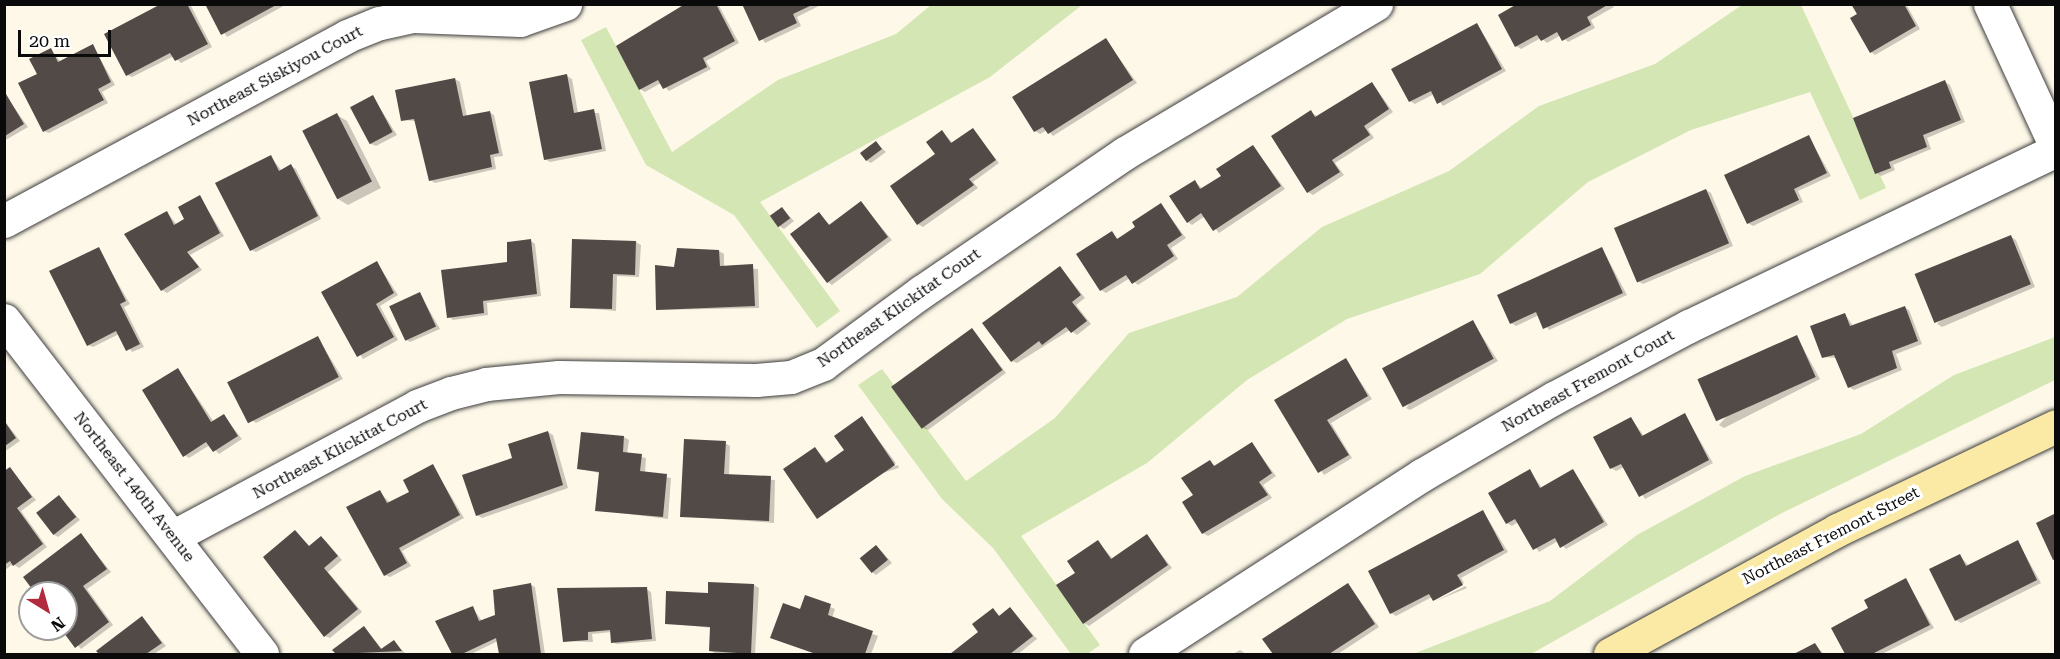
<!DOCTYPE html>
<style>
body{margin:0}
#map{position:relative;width:2060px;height:659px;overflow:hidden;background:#fef8e8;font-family:"Roboto Serif",serif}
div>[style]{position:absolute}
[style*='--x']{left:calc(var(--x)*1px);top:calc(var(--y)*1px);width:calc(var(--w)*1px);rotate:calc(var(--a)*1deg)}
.green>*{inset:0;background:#d3e6b4}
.shadow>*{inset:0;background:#0003;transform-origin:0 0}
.building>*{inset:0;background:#524a47;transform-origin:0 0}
.roads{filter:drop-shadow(0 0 2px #3d3d3d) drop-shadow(0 0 2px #3d3d3d)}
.street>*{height:33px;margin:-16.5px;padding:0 16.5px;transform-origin:16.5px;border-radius:16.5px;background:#fff}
.secondary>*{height:33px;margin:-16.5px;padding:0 16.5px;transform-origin:16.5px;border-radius:16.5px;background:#fbeaa6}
span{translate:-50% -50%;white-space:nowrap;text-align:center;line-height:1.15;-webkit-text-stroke:6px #fff;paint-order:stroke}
.street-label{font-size:16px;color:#0a0a0a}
.frame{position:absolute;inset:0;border:6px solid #0a0a0a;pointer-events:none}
.north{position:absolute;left:18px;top:581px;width:60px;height:60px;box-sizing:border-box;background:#fff;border:2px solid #9d9d9d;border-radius:50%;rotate:143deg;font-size:16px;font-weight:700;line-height:24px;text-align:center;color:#0a0a0a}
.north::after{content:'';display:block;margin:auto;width:21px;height:27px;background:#b22a3d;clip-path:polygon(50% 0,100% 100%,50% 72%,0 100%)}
.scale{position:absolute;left:18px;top:30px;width:93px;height:27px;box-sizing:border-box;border:3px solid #0a0a0a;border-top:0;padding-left:8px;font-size:18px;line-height:21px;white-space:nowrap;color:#0a0a0a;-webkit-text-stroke:4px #fff;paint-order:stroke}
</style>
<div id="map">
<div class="green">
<div style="clip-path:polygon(931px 5px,1082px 5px,990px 77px,760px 202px,840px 311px,817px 328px,734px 215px,646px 165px,581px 40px,606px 27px,672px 152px,778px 80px,896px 34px)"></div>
<div style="clip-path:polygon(1742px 5px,1801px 5px,1886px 188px,1860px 200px,1810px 92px,1691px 130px,1588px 182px,1480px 274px,1347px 319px,1247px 380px,1147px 463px,1021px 536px,1100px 645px,1087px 654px,1071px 654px,993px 548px,942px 499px,858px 385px,882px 369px,966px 481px,1055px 418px,1129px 333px,1237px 297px,1322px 227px,1449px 171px,1539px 106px,1655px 64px)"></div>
<div style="clip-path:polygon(2055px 337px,2055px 380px,1782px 513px,1531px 654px,1413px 654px,1550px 601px,1637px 535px,1745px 476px,1861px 434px,1954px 375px)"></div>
</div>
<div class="shadow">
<div style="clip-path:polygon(165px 4px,190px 4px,212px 47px,181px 63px,174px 56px,132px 77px,127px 75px)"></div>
<div style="clip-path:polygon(206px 4px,287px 4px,227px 37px)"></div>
<div style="clip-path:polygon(689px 4px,718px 4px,739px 43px,706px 61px,711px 69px,669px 91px,661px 83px,645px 92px,640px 89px,653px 29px,651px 24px)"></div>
<div style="clip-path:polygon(743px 4px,823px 4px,797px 17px,801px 26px,765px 43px)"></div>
<div style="clip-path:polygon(1520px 4px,1612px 4px,1614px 7px,1591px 20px,1595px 28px,1568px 42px,1561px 35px,1547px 43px,1541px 38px,1521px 49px,1516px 46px)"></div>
<div style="clip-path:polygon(1853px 4px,1906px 4px,1920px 29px,1875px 55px,1871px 52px)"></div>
<div style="clip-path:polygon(1477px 24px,1506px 71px,1443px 106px,1434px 94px,1415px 104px,1410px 101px)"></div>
<div style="clip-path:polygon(1106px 40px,1137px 83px,1053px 136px,1047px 130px,1040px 134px,1035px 131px)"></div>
<div style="clip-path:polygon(93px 46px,115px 85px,102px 92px,108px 103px,49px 133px,44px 131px,39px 74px,51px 50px,61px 62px)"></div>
<div style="clip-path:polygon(567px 76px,572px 79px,578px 113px,599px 113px,606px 151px,550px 162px,545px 159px)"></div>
<div style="clip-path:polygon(455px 79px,460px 82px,467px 117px,489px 112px,494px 115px,503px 156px,494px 157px,496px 169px,435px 183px,430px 180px,416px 121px,402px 120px)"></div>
<div style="clip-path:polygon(1945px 82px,1950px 85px,1965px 122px,1927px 138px,1931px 149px,1893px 165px,1895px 170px,1881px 176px,1877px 173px)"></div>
<div style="clip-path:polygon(1372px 83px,1393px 112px,1368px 129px,1374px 138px,1335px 163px,1344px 175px,1313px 195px,1308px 192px,1311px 112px,1318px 117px)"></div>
<div style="clip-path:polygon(6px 96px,28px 127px,4px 141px,4px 97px)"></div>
<div style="clip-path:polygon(373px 97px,397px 135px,376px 146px,371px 144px)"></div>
<div style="clip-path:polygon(337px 115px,347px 121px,381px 188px,348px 205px,338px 199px)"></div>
<div style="clip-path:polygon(973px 130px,999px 163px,973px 182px,978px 188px,923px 227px,918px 224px,942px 132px,953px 143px)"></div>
<div style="clip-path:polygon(1809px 137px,1831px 176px,1798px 191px,1803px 202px,1753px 226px,1748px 223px)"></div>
<div style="clip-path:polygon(876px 143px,886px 152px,871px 163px,866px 160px)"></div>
<div style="clip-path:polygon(1253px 147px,1285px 189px,1219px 233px,1205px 216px,1192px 225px,1188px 222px,1195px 182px,1203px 189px,1223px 177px)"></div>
<div style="clip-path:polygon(271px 157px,282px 171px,291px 166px,296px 169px,321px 219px,256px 252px,251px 250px)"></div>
<div style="clip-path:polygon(1706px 190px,1711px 193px,1733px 246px,1643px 284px,1638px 281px)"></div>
<div style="clip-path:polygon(200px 197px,224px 236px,190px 255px,202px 270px,167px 293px,162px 290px,167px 212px,177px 225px,186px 220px)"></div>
<div style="clip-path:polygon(861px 203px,892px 240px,832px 285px,828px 282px,819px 214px,831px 226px)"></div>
<div style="clip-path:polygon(1161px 205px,1186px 238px,1171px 248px,1178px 259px,1138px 285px,1130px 278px,1106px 293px,1101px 290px,1079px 255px,1112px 233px,1119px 240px)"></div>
<div style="clip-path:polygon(782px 208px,794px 221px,784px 229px,779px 226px)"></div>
<div style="clip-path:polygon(2011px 237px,2016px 240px,2035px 287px,1942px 327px,1937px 324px)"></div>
<div style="clip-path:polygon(531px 241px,535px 244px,541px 296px,487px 303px,488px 315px,453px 320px,449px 317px)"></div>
<div style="clip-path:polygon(636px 242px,641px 245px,639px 277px,617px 276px,616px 311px,571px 307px)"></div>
<div style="clip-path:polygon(1602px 248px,1627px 295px,1549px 330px,1539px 315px,1516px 326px,1511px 323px)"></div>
<div style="clip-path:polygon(98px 249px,130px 304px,124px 307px,144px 347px,132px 352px,119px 334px,93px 347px,88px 345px)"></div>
<div style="clip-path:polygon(719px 251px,724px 254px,724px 267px,758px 269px,759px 308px,658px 310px,675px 268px)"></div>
<div style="clip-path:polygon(377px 263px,398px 295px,380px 306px,398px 340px,363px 359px,323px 293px)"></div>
<div style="clip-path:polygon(1060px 267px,1085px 298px,1076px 305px,1091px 324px,1077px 335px,1070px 330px,1017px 363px,1012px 361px)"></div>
<div style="clip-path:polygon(420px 294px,440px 329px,410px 342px,405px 339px)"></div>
<div style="clip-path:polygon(1904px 307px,1909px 310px,1922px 344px,1896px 354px,1902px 370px,1854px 390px,1849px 387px,1837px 358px,1823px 357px,1845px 314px,1853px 326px)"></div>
<div style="clip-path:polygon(1473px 322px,1498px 361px,1410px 410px,1406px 408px)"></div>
<div style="clip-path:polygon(973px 330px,1006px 373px,928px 430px,923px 428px)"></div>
<div style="clip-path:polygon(1797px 337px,1820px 379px,1724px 428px,1719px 425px)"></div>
<div style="clip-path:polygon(318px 338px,343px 379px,256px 423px,252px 420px)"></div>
<div style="clip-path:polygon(1346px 360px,1372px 399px,1331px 423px,1352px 458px,1324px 475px,1276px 400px)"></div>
<div style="clip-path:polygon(178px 370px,214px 422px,224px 416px,242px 439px,219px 454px,210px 445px,189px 458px,184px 455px)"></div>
<div style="clip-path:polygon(1685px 415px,1713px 463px,1645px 499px,1624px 467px,1616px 471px,1611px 468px,1631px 418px,1644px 436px)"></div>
<div style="clip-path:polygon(862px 418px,896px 463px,818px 516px,815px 448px,828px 463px,846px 451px)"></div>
<div style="clip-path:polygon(4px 420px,20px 441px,4px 452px)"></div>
<div style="clip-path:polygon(548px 432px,553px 435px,568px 488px,482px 518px,477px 515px)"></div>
<div style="clip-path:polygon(624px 437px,629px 440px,627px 454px,646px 458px,645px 473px,671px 478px,668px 519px,596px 510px,600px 473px,579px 469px)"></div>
<div style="clip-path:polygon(725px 443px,730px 446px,729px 476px,775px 480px,774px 523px,682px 516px)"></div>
<div style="clip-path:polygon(1252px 444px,1276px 476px,1263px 485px,1272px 498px,1208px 536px,1203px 533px,1195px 496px,1210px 462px,1216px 467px)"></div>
<div style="left:898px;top:465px;width:3px;height:95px;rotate:72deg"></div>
<div style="clip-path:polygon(433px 466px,464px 518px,402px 551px,411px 566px,390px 577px,385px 575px,380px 492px,390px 503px,411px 492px)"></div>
<div style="clip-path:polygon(10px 469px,36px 500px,21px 511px,47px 547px,19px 568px,13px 564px,4px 571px,4px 473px)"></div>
<div style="clip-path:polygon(1573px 470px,1608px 525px,1566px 549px,1558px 541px,1539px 552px,1518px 522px,1512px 526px,1507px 523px,1530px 471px,1542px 488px)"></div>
<div style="clip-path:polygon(59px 496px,80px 520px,58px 537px,53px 534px)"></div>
<div style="clip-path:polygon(1483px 511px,1508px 552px,1461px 578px,1464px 583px,1435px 600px,1432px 597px,1396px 616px,1391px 613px,1370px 572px)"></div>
<div style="clip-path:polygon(295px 532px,310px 547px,321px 538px,326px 541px,342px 560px,328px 572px,362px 612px,330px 638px,325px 636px)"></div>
<div style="clip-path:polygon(81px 535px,111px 572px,87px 589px,113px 625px,81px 649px,63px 629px,66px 593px,37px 593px)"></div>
<div style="clip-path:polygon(1147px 536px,1172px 568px,1089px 626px,1084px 623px,1077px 573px,1098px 542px,1113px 559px)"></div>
<div style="clip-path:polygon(2018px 542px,2041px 583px,1961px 623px,1956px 620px,1960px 556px,1969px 566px)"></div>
<div style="clip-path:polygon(877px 546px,892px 563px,876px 575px,872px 572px)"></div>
<div style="clip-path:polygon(1906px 580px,1934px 628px,1882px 654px,1846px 654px,1833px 629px,1870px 609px)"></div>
<div style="clip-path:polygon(531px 585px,535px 587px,545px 654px,500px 654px,498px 641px,471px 654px,454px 654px,437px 622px,473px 608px,482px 621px,496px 616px)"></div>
<div style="clip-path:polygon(754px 585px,759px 588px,755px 654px,715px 653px,710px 651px,712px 628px,666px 623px,709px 595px)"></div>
<div style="clip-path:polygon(1348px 585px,1379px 627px,1338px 654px,1274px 654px,1264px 640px)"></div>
<div style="clip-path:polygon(1465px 586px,1467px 588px,1436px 601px)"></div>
<div style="clip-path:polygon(646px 589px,651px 592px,656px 641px,617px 644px,612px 642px,612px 632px,592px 634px,593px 642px,565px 641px)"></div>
<div style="clip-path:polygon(806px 597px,835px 609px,832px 618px,878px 636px,871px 654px,816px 654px,777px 640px,801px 611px)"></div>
<div style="clip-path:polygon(1010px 608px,1037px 639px,1018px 654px,952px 654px,980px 632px,993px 610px,1000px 616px)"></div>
<div style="clip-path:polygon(142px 618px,166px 646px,154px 654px,101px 654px,98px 651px)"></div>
<div style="clip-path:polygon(364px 628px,383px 650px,394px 642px,406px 654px,338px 654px,334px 650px)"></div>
<div style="clip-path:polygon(1815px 645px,1824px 654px,1792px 654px)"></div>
<div style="clip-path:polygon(1240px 650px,1246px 654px,1233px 654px)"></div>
</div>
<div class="building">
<div style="clip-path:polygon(161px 4px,187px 4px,208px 44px,175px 61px,170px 53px,126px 76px,104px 34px)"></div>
<div style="clip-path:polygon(205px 4px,278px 4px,221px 35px)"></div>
<div style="clip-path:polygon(685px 4px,716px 4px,735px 41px,703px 58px,707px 67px,663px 89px,658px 80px,639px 90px,616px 46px)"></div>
<div style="clip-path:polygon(742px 4px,814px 4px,793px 14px,797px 23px,759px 41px)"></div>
<div style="clip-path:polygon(1517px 4px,1609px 4px,1587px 17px,1591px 25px,1562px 41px,1557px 32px,1541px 41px,1537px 35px,1515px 47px,1498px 15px)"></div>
<div style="clip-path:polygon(1851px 4px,1904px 4px,1916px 26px,1870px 53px,1850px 18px,1857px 14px)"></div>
<div style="clip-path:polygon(1477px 23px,1502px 69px,1437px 104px,1431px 91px,1409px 102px,1391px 69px)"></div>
<div style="clip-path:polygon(1106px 38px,1133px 80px,1048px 134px,1043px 127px,1034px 132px,1012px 97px)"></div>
<div style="clip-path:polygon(93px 44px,111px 82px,98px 89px,104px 100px,43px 132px,18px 83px,37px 74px,29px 59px,51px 48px,58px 62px)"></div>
<div style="clip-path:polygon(567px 74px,574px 113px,594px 109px,602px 149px,544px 160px,529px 82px)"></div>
<div style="clip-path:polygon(455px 78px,463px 116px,490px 111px,499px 153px,490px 155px,492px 167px,429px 181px,414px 119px,401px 121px,395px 90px)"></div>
<div style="clip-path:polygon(1945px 80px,1961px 120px,1923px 135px,1927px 147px,1889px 162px,1891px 168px,1875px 174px,1853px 118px)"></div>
<div style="clip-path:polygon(1372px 82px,1389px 109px,1364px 126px,1370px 135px,1332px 160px,1340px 172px,1307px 193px,1271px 136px,1311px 110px,1315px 117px)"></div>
<div style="clip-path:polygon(6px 94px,24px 124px,5px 136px,5px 95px)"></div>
<div style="left:373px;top:95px;width:42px;height:26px;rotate:62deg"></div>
<div style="left:337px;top:113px;width:77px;height:39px;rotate:63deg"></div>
<div style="clip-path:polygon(973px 128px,996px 160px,969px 179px,974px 185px,917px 225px,890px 186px,935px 154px,926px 142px,942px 130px,951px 143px)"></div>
<div style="clip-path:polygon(1809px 135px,1827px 173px,1794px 189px,1799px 200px,1747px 224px,1724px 175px)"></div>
<div style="left:876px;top:141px;width:10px;height:20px;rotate:53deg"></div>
<div style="clip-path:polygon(1253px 145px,1281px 186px,1213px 231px,1201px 213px,1187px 223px,1169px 196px,1195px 180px,1200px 189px,1221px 176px,1216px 169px)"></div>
<div style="clip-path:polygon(271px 155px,279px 171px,291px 164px,318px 216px,250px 251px,215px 183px)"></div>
<div style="left:1706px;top:189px;width:59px;height:100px;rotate:67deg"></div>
<div style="clip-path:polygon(200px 195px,220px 233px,187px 252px,199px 267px,161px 291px,124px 234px,167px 211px,174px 225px,184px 219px,178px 207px)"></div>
<div style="clip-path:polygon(861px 201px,888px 237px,827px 283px,790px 234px,819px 212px,829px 225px)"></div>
<div style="clip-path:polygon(1161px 203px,1182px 235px,1167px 245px,1174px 256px,1132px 284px,1126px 275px,1100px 291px,1076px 254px,1112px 231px,1117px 239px,1135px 227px,1132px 222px)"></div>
<div style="left:782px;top:207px;width:14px;height:15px;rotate:54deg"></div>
<div style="left:2011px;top:235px;width:53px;height:104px;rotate:68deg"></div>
<div style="clip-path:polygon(531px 239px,537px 294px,483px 301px,484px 313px,447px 318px,441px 270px,507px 262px,507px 242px)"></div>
<div style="clip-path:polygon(572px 239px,636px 241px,635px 275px,613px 274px,612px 309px,570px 308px)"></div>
<div style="clip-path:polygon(99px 247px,126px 301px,120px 304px,140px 344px,126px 351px,116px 331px,87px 346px,49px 271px)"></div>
<div style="clip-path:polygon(1602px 247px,1623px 293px,1543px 329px,1536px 312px,1510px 324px,1497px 295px)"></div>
<div style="clip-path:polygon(677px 248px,719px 250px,720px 266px,753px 264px,755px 306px,656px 310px,655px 265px,674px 267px)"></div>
<div style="clip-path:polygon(377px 261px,394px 293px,376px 304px,394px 337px,357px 357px,321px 292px)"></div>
<div style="clip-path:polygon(1060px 266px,1081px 295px,1072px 302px,1087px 321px,1071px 333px,1066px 327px,1042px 345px,1039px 341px,1011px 362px,982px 323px)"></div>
<div style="left:420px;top:292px;width:38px;height:34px;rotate:65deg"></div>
<div style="clip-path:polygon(1905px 306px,1918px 341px,1892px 351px,1897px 368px,1848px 388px,1834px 355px,1822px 358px,1810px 326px,1845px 313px,1850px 326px)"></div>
<div style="left:1473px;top:320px;width:44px;height:103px;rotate:62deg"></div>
<div style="left:972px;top:328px;width:52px;height:100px;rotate:54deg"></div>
<div style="left:1797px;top:335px;width:46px;height:109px;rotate:66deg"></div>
<div style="left:318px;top:336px;width:46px;height:102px;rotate:63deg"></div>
<div style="clip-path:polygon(1346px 358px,1368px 396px,1327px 420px,1349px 455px,1318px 473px,1274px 400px)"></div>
<div style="clip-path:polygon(178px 368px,211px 422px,224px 414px,238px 436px,213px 452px,206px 442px,183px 457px,142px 390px)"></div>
<div style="clip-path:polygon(1685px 413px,1709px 460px,1639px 497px,1621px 464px,1610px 469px,1593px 437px,1631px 417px,1642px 436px)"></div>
<div style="clip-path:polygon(862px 416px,895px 465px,817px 519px,783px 469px,815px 447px,826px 463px,844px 450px,834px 436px)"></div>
<div style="clip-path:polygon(5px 422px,16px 438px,5px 446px)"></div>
<div style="clip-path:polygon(548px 431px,563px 485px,476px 516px,462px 475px,512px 458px,508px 444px)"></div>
<div style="clip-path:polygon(581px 432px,624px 436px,623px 452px,642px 454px,640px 471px,667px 474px,663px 517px,595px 511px,599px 472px,577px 469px)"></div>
<div style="clip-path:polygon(684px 439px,726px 441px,724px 474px,771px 476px,769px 521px,680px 517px)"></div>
<div style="clip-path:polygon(1252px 442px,1272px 473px,1259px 482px,1268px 495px,1202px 534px,1182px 502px,1193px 495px,1181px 478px,1210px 460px,1214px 466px)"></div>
<div style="clip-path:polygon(433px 464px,460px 515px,399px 548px,407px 563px,384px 576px,346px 507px,380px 490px,387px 503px,409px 492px,403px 480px)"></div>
<div style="clip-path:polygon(10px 467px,32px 497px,17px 508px,43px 544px,13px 566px,10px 561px,4px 565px,4px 471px)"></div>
<div style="clip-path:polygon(1530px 469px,1540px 488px,1573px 469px,1604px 522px,1560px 548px,1555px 538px,1533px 550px,1515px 519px,1506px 524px,1488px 493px)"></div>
<div style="left:59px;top:495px;width:28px;height:29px;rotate:52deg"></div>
<div style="clip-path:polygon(1483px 510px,1504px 550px,1457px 575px,1463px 585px,1433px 601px,1429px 594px,1390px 614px,1368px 571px)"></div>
<div style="clip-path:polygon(2056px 513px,2056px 559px,2053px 560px,2036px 523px)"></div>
<div style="clip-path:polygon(295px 530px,309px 546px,321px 536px,338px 556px,324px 568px,358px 609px,324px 637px,263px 557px)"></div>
<div style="clip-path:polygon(81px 533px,107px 569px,83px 586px,109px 622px,75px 648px,61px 629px,66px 629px,66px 593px,35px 593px,23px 577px)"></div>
<div style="clip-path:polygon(1147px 534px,1168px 565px,1083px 624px,1056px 585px,1075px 573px,1067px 561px,1098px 540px,1111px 559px)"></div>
<div style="clip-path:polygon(2018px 540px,2037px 580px,1955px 621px,1929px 569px,1960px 554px,1966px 566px)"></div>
<div style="left:876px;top:545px;width:19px;height:21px;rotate:51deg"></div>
<div style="clip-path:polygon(1906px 578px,1930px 625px,1872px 654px,1845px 654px,1831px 628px,1868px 608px,1864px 600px)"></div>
<div style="clip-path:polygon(708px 582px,754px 584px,751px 654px,709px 651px,710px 627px,665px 624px,666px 591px,708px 593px)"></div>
<div style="clip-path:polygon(531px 583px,541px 654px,499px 654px,496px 638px,462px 654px,452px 654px,435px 621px,473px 606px,479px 621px,495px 615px,493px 590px)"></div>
<div style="clip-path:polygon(1348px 583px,1375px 624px,1329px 654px,1273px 654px,1262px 639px)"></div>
<div style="clip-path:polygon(647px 587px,652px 639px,611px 643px,610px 630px,588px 632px,588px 640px,563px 642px,557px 588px)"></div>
<div style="clip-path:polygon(805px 595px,831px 604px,828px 615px,873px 631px,865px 654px,816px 654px,770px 638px,783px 603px,800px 609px)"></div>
<div style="clip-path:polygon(1010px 607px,1033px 636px,1010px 654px,950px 654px,978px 632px,972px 624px,993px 608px,999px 616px)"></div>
<div style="clip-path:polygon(142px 616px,162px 643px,146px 654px,99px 654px,96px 651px)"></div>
<div style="clip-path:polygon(364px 626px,381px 649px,394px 640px,402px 651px,336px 654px,332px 650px)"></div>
<div style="clip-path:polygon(1815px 643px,1822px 654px,1794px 654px)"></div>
</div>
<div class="roads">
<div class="street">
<div style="--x:1990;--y:4;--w:157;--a:65.2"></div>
<div style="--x:4;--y:221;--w:390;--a:-28.3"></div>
<div style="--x:347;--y:36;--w:35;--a:-22"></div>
<div style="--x:380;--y:23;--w:35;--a:-12"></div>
<div style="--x:414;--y:16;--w:106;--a:2.2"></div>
<div style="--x:520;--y:20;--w:48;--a:-19.6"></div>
<div style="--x:4;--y:320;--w:422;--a:52.3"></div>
<div style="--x:174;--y:536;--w:276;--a:-28.1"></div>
<div style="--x:417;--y:406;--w:36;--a:-21"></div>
<div style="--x:451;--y:393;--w:36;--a:-14"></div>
<div style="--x:486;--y:384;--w:73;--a:-5.5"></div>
<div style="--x:559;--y:377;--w:197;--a:0.9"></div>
<div style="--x:756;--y:380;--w:35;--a:-5"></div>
<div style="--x:791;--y:377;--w:35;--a:-22"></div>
<div style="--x:823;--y:364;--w:122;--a:-36.3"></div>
<div style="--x:921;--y:292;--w:247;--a:-34.3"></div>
<div style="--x:1125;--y:153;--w:292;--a:-30.7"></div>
<div style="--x:1145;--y:654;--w:330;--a:-32.9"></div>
<div style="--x:1422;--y:475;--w:153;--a:-30.3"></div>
<div style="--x:1554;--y:398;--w:153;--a:-28.1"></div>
<div style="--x:1689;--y:326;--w:407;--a:-25.6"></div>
</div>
<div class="secondary">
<div style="--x:1610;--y:654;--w:259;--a:-28.6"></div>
<div style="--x:1837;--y:530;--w:242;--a:-25.4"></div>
</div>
</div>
<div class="street-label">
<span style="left:275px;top:76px;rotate:-28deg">Northeast Siskiyou Court</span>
<span style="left:899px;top:308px;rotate:-35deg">Northeast Klickitat Court</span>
<span style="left:1588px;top:381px;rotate:-29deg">Northeast Fremont Court</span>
<span style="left:340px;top:449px;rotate:-28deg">Northeast Klickitat Court</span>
<span style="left:134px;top:487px;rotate:52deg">Northeast 140th Avenue</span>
<span style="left:1831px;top:536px;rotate:-27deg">Northeast Fremont Street</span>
</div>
<div class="frame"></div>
<div class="north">N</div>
<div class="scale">20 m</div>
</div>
